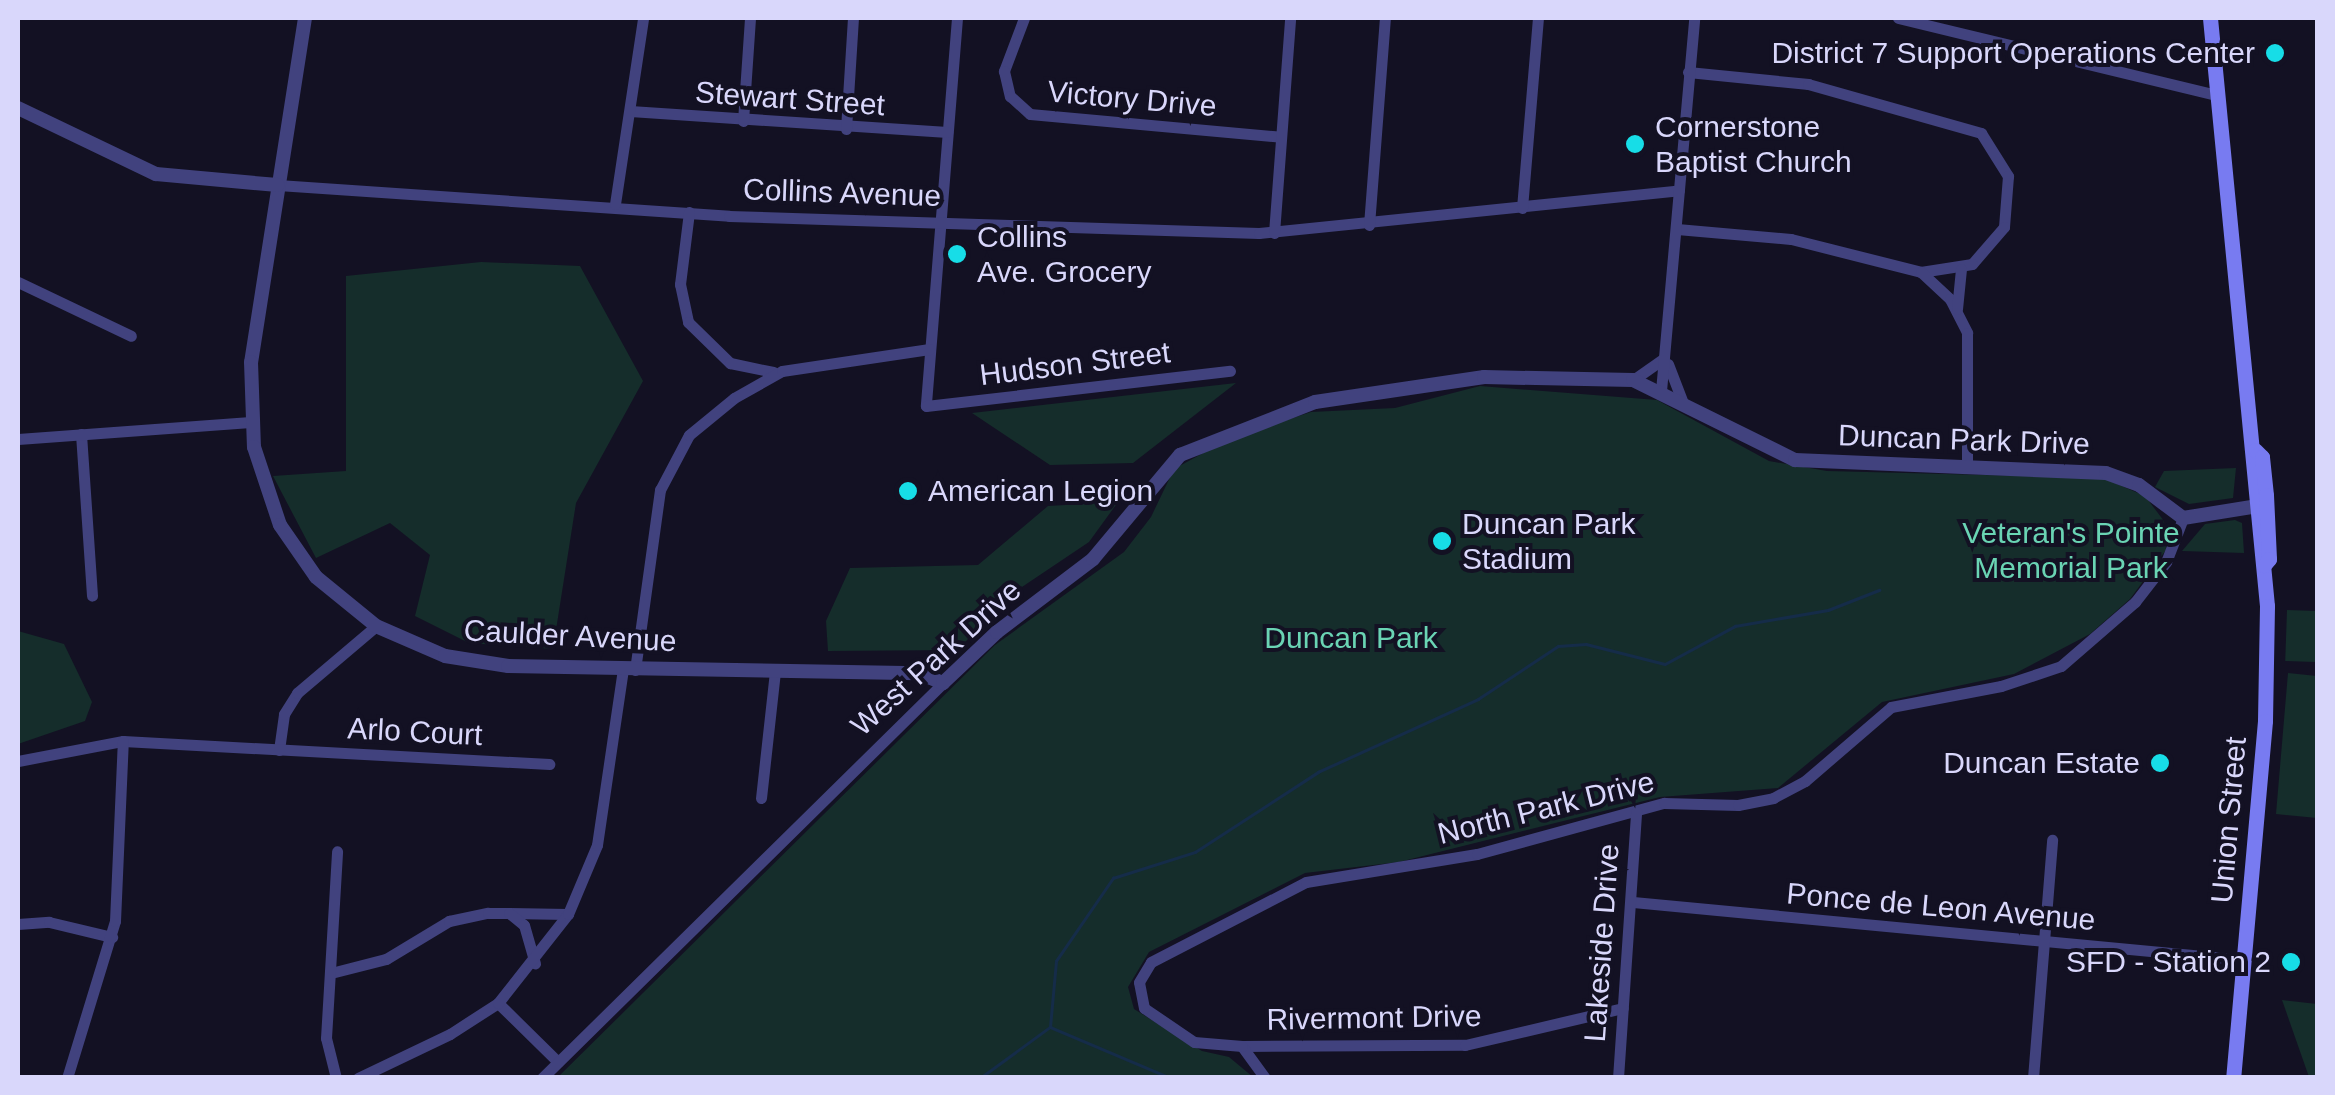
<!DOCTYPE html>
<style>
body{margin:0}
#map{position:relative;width:2335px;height:1095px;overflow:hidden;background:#131123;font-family:Helvetica,sans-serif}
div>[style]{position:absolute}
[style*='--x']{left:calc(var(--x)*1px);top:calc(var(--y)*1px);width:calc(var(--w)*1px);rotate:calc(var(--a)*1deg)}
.green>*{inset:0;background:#152d2b;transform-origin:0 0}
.stream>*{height:2.5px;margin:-1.25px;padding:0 1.25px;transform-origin:1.25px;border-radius:1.25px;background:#152c49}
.minor>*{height:11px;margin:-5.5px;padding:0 5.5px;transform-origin:5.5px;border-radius:5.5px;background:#41427e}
.tertiary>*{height:14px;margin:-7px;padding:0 7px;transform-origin:7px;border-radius:7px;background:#41427e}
.secondary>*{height:15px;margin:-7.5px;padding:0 7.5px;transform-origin:7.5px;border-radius:7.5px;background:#787bf1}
.dots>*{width:28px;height:28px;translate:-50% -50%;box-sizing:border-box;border:5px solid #131123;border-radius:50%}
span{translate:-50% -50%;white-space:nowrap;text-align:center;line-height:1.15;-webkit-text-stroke:8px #131123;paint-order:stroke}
.poi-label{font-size:30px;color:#d9d7fb}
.right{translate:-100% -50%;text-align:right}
.left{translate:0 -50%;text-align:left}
.street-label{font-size:30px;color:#d9d7fb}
.park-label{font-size:30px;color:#6ad4b4}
.frame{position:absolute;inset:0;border:20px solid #d9d7fb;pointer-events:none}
</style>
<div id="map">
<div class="green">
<div style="clip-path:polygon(481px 262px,580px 266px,643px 381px,576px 503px,553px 649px,469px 643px,415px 616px,430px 555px,390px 523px,316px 558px,273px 476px,346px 471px,346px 276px)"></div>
<div style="clip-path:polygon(1236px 383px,1133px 463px,1050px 465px,972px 413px)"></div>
<div style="clip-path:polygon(1480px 386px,1657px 400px,1769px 461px,1827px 471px,2103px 478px,2145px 496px,2164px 521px,2166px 550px,2130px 599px,2090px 634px,2014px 674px,1882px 702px,1778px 788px,1660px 797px,1399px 862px,1305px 873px,1149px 952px,1128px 987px,1134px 1009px,1202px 1051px,1229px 1057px,1253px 1077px,557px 1078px,995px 645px,1124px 552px,1151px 517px,1174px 469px,1229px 439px,1311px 412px,1395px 408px)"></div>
<div style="clip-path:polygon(2236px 468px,2233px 498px,2189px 504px,2155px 487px,2164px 471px)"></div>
<div style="clip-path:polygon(1118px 502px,1089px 542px,1004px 599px,958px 650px,828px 651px,826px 621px,850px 568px,978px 565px,1048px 506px)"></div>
<div style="clip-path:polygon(2235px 520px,2242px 523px,2244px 553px,2182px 551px,2205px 524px)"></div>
<div style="left:2287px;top:610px;width:30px;height:51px;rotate:2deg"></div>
<div style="clip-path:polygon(18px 631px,64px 644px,92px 702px,85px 721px,18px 744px)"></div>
<div style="clip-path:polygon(2288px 673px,2317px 676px,2317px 818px,2276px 814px)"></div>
<div style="clip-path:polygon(2282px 1000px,2317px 1004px,2317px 1077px,2309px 1077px)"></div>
</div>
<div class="stream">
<div style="--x:1050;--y:1027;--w:66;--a:-84.8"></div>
<div style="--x:1056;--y:961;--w:101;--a:-55.5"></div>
<div style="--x:1113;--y:878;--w:86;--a:-17.6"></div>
<div style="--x:1195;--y:852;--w:147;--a:-33"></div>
<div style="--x:1318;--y:772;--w:176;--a:-24.5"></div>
<div style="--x:1478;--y:699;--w:96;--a:-33.5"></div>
<div style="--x:1558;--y:646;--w:28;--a:-4"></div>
<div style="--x:1586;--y:644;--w:81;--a:14.2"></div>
<div style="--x:1665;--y:664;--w:80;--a:-28.5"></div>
<div style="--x:1735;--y:626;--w:94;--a:-9.8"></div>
<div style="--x:1828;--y:610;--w:55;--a:-21.4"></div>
<div style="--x:980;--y:1078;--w:87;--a:-36.1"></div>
<div style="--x:1050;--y:1027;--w:131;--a:22.9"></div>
</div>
<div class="minor">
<div style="--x:957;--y:18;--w:389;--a:94.6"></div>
<div style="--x:926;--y:406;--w:306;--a:-6.6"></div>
<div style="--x:1024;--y:18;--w:57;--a:110.7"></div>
<div style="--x:1004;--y:71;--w:26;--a:77"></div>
<div style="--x:1010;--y:96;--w:27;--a:42"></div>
<div style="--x:1030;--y:114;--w:252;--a:5.2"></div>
<div style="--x:1898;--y:18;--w:328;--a:13.6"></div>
<div style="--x:1688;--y:72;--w:121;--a:5.7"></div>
<div style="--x:1808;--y:84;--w:180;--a:15.8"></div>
<div style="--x:1981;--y:133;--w:51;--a:57.9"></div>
<div style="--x:2008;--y:176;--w:51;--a:94.5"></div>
<div style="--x:2004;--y:227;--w:49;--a:130.9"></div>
<div style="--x:1972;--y:264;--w:52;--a:171.1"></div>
<div style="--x:630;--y:111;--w:318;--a:3.8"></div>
<div style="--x:743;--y:121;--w:103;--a:-86.1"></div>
<div style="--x:846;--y:129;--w:111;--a:-86.4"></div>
<div style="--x:278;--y:185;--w:452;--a:3.9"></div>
<div style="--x:729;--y:216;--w:530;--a:1.84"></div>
<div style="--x:1259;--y:233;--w:422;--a:-5.8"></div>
<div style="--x:615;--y:204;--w:188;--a:-81.4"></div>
<div style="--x:1522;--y:208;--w:191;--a:-85.2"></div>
<div style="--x:689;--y:212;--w:73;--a:97.1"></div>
<div style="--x:680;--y:284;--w:39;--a:78"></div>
<div style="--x:688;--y:322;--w:59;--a:44.3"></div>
<div style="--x:730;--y:363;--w:44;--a:11.8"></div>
<div style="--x:1369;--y:225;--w:208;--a:-85.6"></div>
<div style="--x:1677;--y:229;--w:114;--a:5"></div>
<div style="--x:1791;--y:239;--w:134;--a:14.2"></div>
<div style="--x:1921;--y:272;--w:40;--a:43"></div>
<div style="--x:1950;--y:299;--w:38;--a:63"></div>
<div style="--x:1967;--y:333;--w:134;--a:90"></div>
<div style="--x:1274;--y:233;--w:216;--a:-85.7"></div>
<div style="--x:18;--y:282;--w:125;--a:25.5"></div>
<div style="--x:1957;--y:309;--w:40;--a:-84.3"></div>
<div style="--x:1668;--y:364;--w:40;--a:69"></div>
<div style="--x:1633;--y:380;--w:37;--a:-35"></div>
<div style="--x:1661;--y:391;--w:374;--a:-84.9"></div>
<div style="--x:81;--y:434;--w:162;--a:86.1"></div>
<div style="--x:18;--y:439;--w:233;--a:-4.2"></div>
<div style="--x:635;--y:670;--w:182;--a:-82.1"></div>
<div style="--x:660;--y:490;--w:62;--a:-62.2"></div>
<div style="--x:689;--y:435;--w:58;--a:-39.4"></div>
<div style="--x:734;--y:398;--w:55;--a:-29.4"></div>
<div style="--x:782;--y:371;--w:149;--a:-8.5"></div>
<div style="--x:279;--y:750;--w:36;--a:-82"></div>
<div style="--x:284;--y:714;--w:25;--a:-58"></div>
<div style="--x:297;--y:693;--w:104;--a:-40.3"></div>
<div style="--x:18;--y:761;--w:107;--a:-10.8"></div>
<div style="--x:123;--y:741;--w:427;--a:3.1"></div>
<div style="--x:761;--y:798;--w:128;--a:-83.7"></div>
<div style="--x:1633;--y:902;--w:615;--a:5.41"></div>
<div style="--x:509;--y:913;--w:59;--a:1"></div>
<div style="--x:18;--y:924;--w:31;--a:-4"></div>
<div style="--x:49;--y:922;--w:65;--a:13.4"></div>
<div style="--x:331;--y:973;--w:57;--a:-14.3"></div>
<div style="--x:386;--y:959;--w:74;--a:-31.1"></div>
<div style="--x:449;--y:921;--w:40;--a:-12"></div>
<div style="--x:488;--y:913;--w:21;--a:0"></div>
<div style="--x:509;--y:913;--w:19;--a:39"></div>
<div style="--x:524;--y:925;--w:40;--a:74"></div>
<div style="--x:498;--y:1003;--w:84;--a:44.5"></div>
<div style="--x:1242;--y:1046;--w:223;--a:-0.3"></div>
<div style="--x:1465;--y:1045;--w:162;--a:-13.2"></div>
<div style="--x:67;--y:1078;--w:164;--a:-73"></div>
<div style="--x:115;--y:921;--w:180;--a:-87.5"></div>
<div style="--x:336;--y:1078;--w:41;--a:-104"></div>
<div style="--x:326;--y:1038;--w:187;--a:-86.6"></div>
<div style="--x:358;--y:1078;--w:102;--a:-25.6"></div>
<div style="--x:450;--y:1034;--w:57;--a:-32.9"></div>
<div style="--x:498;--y:1003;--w:113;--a:-51.8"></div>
<div style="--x:568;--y:914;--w:75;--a:-67.2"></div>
<div style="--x:597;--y:845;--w:178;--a:-81.6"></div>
<div style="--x:542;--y:1078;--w:563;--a:-44.57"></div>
<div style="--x:1265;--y:1078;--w:39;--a:-126"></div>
<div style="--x:1242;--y:1046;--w:48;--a:-175.2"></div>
<div style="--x:1194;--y:1042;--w:60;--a:-145.8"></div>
<div style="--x:1144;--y:1008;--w:26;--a:-101"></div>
<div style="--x:1139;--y:982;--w:23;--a:-59"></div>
<div style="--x:1151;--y:962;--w:174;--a:-27.3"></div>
<div style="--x:1306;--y:882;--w:173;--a:-9.3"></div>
<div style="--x:1477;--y:854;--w:194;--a:-15.3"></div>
<div style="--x:1664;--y:803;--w:74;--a:1.5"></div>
<div style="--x:1738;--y:805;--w:36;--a:-11"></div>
<div style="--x:1773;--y:798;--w:36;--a:-28"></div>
<div style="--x:1805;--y:781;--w:113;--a:-40.7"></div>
<div style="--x:1891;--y:707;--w:112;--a:-10.8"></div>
<div style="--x:2001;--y:686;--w:63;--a:-18.4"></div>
<div style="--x:2061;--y:666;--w:98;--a:-40.9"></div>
<div style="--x:2135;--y:602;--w:51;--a:-52.2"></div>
<div style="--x:2166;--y:562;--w:47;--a:-68.9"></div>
<div style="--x:1618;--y:1078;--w:267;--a:-86.1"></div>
<div style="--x:2033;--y:1078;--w:239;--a:-85.4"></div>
</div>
<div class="tertiary">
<div style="--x:305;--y:18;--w:348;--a:98.9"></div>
<div style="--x:251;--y:362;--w:85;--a:88"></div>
<div style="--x:254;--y:447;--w:82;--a:71.6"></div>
<div style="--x:280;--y:525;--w:63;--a:55.3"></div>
<div style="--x:316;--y:577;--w:77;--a:39.2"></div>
<div style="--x:376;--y:626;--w:75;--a:23.5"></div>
<div style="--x:445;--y:656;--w:64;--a:9"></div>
<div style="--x:508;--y:666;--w:411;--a:1"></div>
<div style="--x:919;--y:673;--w:26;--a:23"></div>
<div style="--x:943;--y:683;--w:74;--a:-43.4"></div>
<div style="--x:997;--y:632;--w:121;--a:-37.2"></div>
<div style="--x:1093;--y:559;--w:136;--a:-50.1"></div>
<div style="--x:1180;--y:455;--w:145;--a:-21.4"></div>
<div style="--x:1315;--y:402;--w:171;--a:-8.4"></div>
<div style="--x:1484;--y:377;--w:149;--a:1.2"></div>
<div style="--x:1633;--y:380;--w:181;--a:26.3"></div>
<div style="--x:1795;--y:460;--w:311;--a:2.4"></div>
<div style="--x:2106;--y:473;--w:35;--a:20"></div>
<div style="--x:2139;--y:485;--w:55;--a:36.9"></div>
<div style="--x:2183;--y:518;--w:82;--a:-9.1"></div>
<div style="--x:18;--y:108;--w:153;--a:25.6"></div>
<div style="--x:156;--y:174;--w:122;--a:5.2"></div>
</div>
<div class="secondary">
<div style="--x:2210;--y:18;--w:591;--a:84.46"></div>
<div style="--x:2267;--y:606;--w:115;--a:91"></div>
<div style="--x:2265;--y:721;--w:358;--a:95.1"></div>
<div style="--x:2255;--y:450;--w:10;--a:45"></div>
<div style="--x:2262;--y:457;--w:38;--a:84"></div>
<div style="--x:2266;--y:495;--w:64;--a:87.3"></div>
<div style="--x:2269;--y:559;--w:8;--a:130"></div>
</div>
<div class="dots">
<div style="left:2275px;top:53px;background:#17dde7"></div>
<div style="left:1635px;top:144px;background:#17dde7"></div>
<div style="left:957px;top:254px;background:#17dde7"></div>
<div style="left:908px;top:491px;background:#17dde7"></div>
<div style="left:1442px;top:541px;background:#17dde7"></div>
<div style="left:2160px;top:763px;background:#17dde7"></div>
<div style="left:2291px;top:962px;background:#17dde7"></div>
</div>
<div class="poi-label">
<span class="right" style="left:2255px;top:53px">District 7 Support Operations Center</span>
<span class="left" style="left:1655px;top:144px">Cornerstone<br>Baptist Church</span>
<span class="left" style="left:977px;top:254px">Collins<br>Ave. Grocery</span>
<span class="left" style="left:928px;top:491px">American Legion</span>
<span class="left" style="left:1462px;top:541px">Duncan Park<br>Stadium</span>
<span class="right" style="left:2140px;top:763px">Duncan Estate</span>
<span class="right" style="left:2271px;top:962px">SFD - Station 2</span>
</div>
<div class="street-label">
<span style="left:790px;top:99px;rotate:4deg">Stewart Street</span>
<span style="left:1132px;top:99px;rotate:5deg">Victory Drive</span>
<span style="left:842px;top:193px;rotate:2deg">Collins Avenue</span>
<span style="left:1075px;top:364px;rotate:-7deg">Hudson Street</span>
<span style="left:1964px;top:440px;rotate:2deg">Duncan Park Drive</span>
<span style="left:570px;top:636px;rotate:3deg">Caulder Avenue</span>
<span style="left:936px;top:658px;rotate:-42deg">West Park Drive</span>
<span style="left:415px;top:732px;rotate:3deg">Arlo Court</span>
<span style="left:1546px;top:808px;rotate:-14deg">North Park Drive</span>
<span style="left:2229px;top:820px;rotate:-85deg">Union Street</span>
<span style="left:1941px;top:907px;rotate:5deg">Ponce de Leon Avenue</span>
<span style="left:1602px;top:943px;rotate:-86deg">Lakeside Drive</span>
<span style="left:1374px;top:1018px;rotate:-1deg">Rivermont Drive</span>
</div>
<div class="park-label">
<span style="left:2071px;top:550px">Veteran's Pointe<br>Memorial Park</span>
<span style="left:1351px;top:638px">Duncan Park</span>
</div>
<div class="frame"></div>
</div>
